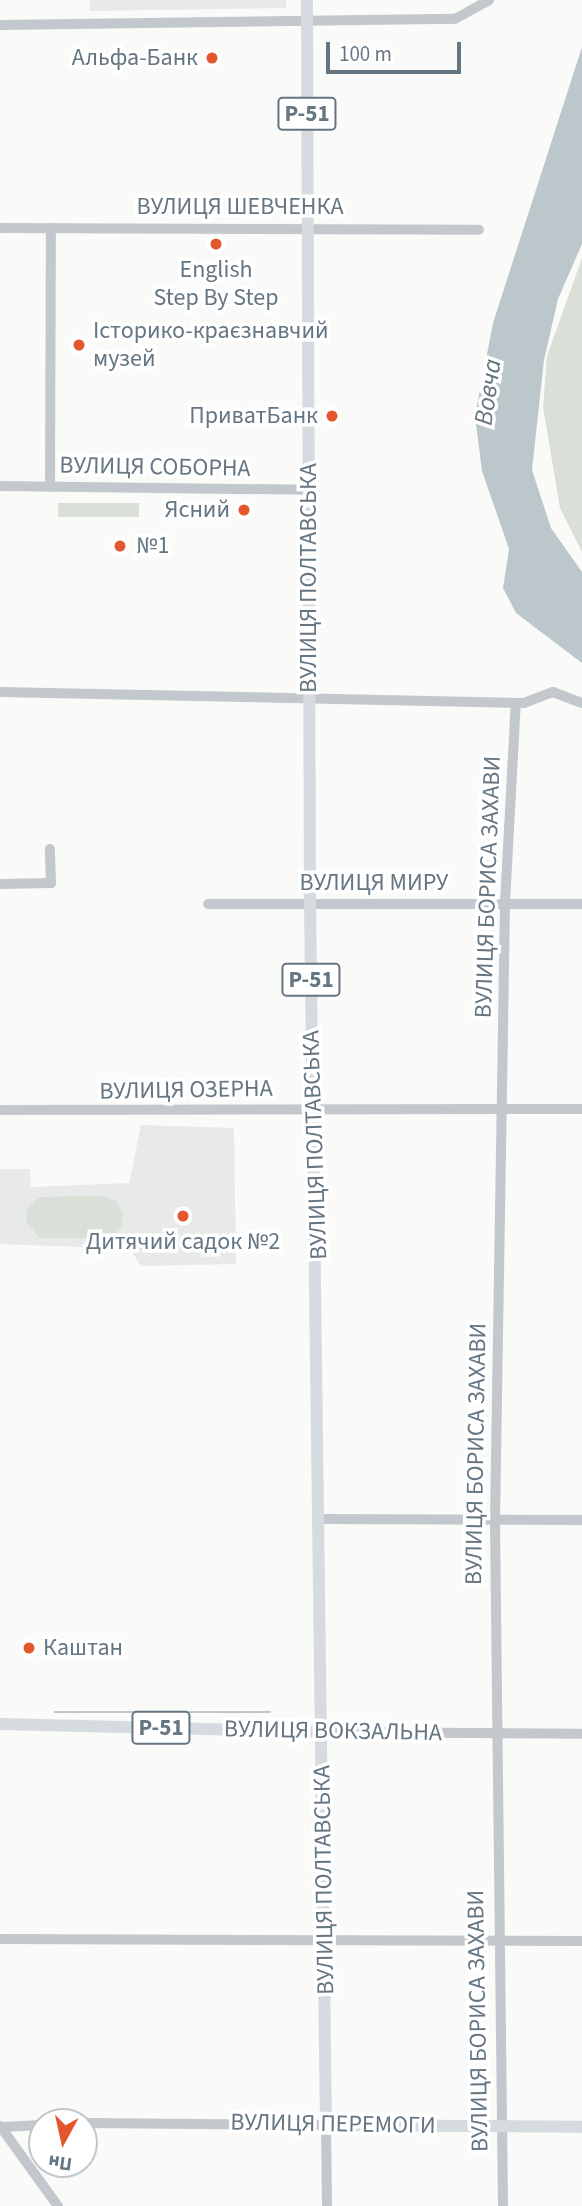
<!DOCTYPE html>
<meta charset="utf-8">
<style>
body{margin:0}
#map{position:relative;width:582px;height:2206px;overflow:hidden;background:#fafaf8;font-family:"Source Sans 3",sans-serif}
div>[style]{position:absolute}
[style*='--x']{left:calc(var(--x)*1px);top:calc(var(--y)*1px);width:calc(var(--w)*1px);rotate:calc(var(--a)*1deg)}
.built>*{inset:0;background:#e8e9e9}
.green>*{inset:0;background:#dadfd7;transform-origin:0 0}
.water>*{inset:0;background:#bbc7cb}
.stream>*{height:2.5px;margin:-1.25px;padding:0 1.25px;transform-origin:1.25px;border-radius:1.25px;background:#bbc7cb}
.minor>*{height:10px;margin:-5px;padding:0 5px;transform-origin:5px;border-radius:5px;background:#c3c8cc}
.major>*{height:12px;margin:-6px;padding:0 6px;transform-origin:6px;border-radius:6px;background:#d6dbdf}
.dots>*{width:19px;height:19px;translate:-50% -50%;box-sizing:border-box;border:4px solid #fff;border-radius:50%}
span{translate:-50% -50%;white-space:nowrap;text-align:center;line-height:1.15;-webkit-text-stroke:7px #fff;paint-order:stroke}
.shield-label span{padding:2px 5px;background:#fff;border:2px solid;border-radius:5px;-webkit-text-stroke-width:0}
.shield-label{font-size:23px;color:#657683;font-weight:700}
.poi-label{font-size:24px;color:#657683}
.right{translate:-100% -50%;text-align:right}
.left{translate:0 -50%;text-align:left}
.street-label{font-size:24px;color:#657683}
.water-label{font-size:26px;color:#60757c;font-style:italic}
.north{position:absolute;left:28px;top:2108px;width:70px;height:70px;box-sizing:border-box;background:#fff;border:2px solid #c1c8cd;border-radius:50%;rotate:188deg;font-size:19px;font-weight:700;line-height:28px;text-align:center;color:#657683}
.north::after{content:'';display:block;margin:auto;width:24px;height:32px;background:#e4572e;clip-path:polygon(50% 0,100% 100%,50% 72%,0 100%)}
.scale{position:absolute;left:326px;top:42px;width:135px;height:32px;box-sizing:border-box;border:4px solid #657683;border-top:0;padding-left:9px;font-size:21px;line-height:24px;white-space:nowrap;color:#657683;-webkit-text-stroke:5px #fff;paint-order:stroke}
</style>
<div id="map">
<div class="built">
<div style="clip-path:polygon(90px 0,286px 0,286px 8px,89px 11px)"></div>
<div style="clip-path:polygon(141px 1125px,234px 1128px,236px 1264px,141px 1266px,130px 1249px,0 1244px,0 1169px,30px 1169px,31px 1187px,129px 1183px)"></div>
</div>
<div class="green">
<div style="clip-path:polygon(582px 258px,582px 552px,560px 508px,543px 407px,547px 356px)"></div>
<div style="left:58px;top:503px;width:81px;height:14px"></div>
<div style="clip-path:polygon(102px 1196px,116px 1201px,123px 1213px,121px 1228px,110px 1238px,40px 1238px,26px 1222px,28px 1207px,39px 1197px)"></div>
</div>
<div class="water">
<div style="clip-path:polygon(582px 47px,582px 244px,558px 299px,544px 360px,532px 470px,551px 528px,582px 572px,582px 663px,516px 613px,503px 588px,509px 549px,482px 471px,475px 416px,493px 323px)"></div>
</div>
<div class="stream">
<div style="--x:55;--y:1712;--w:118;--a:0"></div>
<div style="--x:189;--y:1712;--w:81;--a:0"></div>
</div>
<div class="minor">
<div style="--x:0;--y:25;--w:455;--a:-0.8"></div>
<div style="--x:455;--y:19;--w:39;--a:-29"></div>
<div style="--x:0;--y:228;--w:479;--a:0.2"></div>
<div style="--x:0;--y:486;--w:309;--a:0.7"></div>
<div style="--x:50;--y:487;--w:259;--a:-89.8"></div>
<div style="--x:0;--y:692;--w:524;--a:1.2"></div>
<div style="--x:524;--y:703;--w:31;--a:-21"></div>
<div style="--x:553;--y:692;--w:31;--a:21"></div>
<div style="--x:0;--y:884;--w:51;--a:-1.1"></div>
<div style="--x:51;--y:883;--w:34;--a:-92"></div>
<div style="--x:208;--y:904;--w:374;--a:0"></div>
<div style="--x:0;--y:1110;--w:582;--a:-0.1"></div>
<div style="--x:320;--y:1519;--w:262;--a:0.2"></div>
<div style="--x:322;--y:1732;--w:260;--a:0.4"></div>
<div style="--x:0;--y:1939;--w:582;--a:0.2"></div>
<div style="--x:84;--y:2123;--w:242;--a:0.5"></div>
<div style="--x:326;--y:2125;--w:81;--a:89.3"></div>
<div style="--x:0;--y:2126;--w:99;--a:54.1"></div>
<div style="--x:2;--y:2127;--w:40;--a:-2.9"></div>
<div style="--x:503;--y:2206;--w:686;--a:-90.67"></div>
<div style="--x:495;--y:1520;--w:617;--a:-89.07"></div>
<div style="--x:505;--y:903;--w:200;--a:-86.9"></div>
</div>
<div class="major">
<div style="--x:307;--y:0;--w:904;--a:89.81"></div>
<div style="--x:310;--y:904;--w:1221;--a:89.25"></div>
<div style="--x:326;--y:2125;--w:256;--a:0.4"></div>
<div style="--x:0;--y:1724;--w:322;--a:1.4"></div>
</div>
<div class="dots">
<div style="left:212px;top:58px;background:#e4572e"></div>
<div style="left:216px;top:244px;background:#e4572e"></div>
<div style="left:79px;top:345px;background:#e4572e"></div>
<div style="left:332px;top:416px;background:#e4572e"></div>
<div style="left:244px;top:510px;background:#e4572e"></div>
<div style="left:120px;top:546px;background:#e4572e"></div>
<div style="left:183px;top:1216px;background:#e4572e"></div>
<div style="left:29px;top:1648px;background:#e4572e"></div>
</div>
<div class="shield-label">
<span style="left:307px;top:114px">Р-51</span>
<span style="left:311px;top:980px">Р-51</span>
<span style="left:161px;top:1728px">Р-51</span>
</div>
<div class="poi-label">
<span class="right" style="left:198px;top:58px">Альфа-Банк</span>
<span style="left:216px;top:284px">English<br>Step By Step</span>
<span class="left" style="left:93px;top:345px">Історико-краєзнавчий<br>музей</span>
<span class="right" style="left:318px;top:416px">ПриватБанк</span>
<span class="right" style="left:230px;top:510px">Ясний</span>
<span class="left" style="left:136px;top:546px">№1</span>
<span style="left:183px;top:1242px">Дитячий садок №2</span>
<span class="left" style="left:43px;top:1648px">Каштан</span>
</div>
<div class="street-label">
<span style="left:240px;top:207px">ВУЛИЦЯ ШЕВЧЕНКА</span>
<span style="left:155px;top:467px;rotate:1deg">ВУЛИЦЯ СОБОРНА</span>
<span style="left:309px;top:578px;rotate:-90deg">ВУЛИЦЯ ПОЛТАВСЬКА</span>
<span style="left:374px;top:883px">ВУЛИЦЯ МИРУ</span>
<span style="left:488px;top:887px;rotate:-88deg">ВУЛИЦЯ БОРИСА ЗАХАВИ</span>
<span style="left:186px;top:1090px;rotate:-1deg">ВУЛИЦЯ ОЗЕРНА</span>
<span style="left:315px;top:1145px;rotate:-92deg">ВУЛИЦЯ ПОЛТАВСЬКА</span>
<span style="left:476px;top:1454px;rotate:-89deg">ВУЛИЦЯ БОРИСА ЗАХАВИ</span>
<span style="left:333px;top:1731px;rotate:1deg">ВУЛИЦЯ ВОКЗАЛЬНА</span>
<span style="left:324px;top:1880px;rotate:-91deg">ВУЛИЦЯ ПОЛТАВСЬКА</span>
<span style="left:478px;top:2021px;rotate:-91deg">ВУЛИЦЯ БОРИСА ЗАХАВИ</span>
<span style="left:333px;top:2124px;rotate:1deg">ВУЛИЦЯ ПЕРЕМОГИ</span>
</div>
<div class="water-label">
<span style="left:488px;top:392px;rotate:-82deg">Вовча</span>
</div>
<div class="north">Пн</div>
<div class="scale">100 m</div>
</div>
